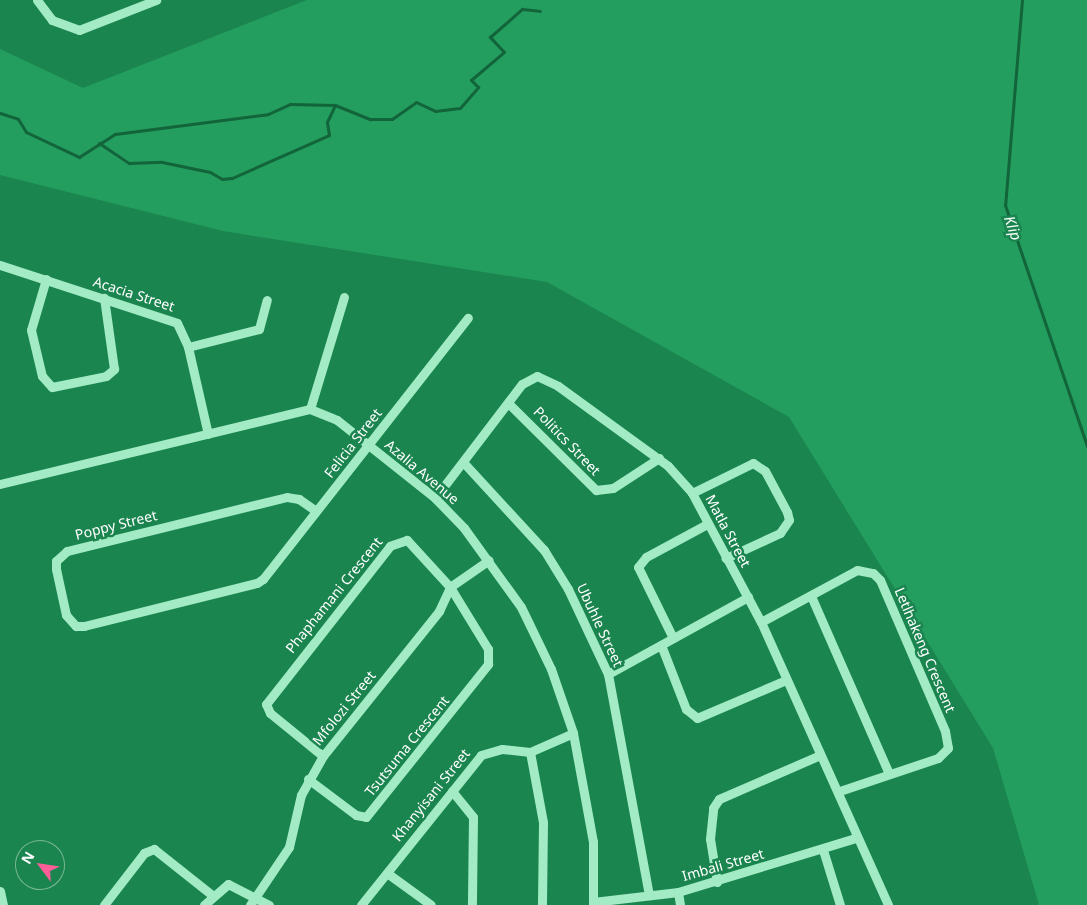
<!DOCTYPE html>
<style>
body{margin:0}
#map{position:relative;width:1087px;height:905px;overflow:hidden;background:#1b854f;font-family:"Noto Sans",sans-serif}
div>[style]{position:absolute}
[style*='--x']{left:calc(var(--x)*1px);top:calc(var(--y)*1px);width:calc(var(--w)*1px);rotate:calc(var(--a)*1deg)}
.green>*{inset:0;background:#249e5e}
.stream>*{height:3px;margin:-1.5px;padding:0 1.5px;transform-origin:1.5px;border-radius:1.5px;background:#12643a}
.minor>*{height:9px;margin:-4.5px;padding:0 4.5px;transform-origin:4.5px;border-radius:4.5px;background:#a2ebc4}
span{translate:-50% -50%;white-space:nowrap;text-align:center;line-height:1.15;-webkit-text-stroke:5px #1b854f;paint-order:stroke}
.street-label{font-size:14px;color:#fff}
.water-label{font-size:15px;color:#f7fefa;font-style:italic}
.north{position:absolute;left:15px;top:840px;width:50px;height:50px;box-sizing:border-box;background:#1b854f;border:1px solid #76b695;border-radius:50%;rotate:301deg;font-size:14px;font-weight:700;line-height:20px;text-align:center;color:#fff}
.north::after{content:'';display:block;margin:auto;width:18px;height:22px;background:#fd5e98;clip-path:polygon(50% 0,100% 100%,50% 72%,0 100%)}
</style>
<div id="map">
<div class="green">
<div style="clip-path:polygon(307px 0,1087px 0,1087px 905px,1039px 905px,993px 748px,789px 417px,547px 282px,223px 231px,0 175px,0 49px,83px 88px)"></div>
</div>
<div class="stream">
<div style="--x:1022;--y:0;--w:206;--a:94.7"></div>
<div style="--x:1005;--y:205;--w:255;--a:71.2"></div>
<div style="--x:0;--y:113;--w:19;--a:18"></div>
<div style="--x:18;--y:119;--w:15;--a:58"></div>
<div style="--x:26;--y:132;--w:59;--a:25.3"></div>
<div style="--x:79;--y:157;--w:43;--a:-32.6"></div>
<div style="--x:115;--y:134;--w:154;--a:-7.4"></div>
<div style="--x:268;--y:114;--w:24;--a:-24"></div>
<div style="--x:290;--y:104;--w:45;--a:1.3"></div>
<div style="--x:335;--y:105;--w:38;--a:22"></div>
<div style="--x:370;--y:119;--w:22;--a:0"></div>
<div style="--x:392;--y:119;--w:29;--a:-35"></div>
<div style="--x:416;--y:102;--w:21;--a:25"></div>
<div style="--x:435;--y:111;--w:25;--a:-7"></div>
<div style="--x:460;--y:108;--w:28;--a:-49"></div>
<div style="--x:478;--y:87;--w:10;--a:-135"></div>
<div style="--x:471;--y:80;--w:43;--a:-40.3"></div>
<div style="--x:504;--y:52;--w:21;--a:-133"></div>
<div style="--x:490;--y:37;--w:43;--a:-41.2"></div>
<div style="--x:522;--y:9;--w:18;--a:6"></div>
<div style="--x:99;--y:143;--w:36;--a:34"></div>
<div style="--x:129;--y:163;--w:33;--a:-2"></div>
<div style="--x:162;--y:162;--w:49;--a:11.8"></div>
<div style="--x:210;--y:172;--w:14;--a:30"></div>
<div style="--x:222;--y:179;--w:10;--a:-6"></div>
<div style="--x:232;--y:178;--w:106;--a:-23.9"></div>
<div style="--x:329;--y:135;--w:13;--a:-99"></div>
<div style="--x:327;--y:122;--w:19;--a:-65"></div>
</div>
<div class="minor">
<div style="--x:37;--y:0;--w:25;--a:53"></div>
<div style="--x:52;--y:20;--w:29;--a:20"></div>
<div style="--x:79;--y:30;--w:83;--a:-21.3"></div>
<div style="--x:0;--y:265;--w:186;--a:18.1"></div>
<div style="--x:177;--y:323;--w:26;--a:65"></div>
<div style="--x:188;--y:347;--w:89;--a:77.1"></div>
<div style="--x:46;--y:279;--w:53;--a:106.4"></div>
<div style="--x:31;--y:330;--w:47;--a:76.6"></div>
<div style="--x:42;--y:376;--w:15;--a:48"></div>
<div style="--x:52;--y:387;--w:55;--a:-11.5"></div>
<div style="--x:106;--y:376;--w:11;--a:-41"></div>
<div style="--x:114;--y:369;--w:72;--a:-98"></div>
<div style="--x:188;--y:347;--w:73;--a:-14.2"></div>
<div style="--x:259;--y:329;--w:30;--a:-75"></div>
<div style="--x:508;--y:403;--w:124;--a:44.7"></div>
<div style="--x:596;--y:490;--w:17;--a:-7"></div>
<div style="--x:613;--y:488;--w:55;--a:-33.1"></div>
<div style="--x:310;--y:409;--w:117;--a:-73.1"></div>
<div style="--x:463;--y:462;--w:120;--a:47.4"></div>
<div style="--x:544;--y:550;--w:46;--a:58.4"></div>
<div style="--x:568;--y:589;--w:94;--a:64.8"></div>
<div style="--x:608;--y:674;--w:225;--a:79.5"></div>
<div style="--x:0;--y:484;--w:319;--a:-13.6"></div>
<div style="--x:310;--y:409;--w:29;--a:22"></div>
<div style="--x:337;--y:420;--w:125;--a:38.5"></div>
<div style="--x:435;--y:498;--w:42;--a:46"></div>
<div style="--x:464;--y:528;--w:97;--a:54.2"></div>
<div style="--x:521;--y:607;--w:69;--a:64.2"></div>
<div style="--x:551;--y:669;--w:68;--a:71"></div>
<div style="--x:573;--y:733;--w:111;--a:79.6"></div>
<div style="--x:593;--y:842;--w:63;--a:90"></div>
<div style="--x:692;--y:493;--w:68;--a:-26.2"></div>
<div style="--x:753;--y:463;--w:14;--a:34"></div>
<div style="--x:765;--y:471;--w:47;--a:61.8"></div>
<div style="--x:787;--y:512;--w:8;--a:76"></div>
<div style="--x:789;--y:520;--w:16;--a:125"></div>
<div style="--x:780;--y:533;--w:60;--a:155.2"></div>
<div style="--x:435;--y:498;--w:143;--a:-52.7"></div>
<div style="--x:522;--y:384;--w:17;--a:-28"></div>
<div style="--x:537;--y:376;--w:23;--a:25"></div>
<div style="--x:558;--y:386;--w:136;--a:36"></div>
<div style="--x:668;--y:466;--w:36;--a:48"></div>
<div style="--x:692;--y:493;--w:146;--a:61.9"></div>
<div style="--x:761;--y:622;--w:310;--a:65.8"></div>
<div style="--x:316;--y:511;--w:21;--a:-145"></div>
<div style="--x:299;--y:499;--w:12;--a:-171"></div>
<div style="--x:287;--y:497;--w:227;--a:166.2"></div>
<div style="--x:67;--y:551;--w:15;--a:138"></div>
<div style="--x:56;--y:561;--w:8;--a:90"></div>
<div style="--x:56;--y:569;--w:47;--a:77.7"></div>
<div style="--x:66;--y:615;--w:15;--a:48"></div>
<div style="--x:76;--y:626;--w:8;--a:0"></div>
<div style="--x:84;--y:626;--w:178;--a:-14"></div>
<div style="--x:257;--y:583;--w:7;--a:-34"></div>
<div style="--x:263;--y:579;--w:332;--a:-51.9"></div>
<div style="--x:811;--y:596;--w:194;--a:66.3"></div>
<div style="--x:761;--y:622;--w:109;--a:-28.4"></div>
<div style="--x:857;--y:570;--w:16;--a:11"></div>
<div style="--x:873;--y:573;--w:10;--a:45"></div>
<div style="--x:880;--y:580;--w:164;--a:66.7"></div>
<div style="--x:945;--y:731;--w:17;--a:80"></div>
<div style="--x:948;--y:748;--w:14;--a:135"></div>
<div style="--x:938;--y:758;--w:103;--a:161.4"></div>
<div style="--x:673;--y:638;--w:79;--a:-116.2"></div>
<div style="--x:638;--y:567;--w:13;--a:-51"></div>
<div style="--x:646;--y:557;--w:69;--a:-28.4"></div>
<div style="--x:661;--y:645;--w:69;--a:68.7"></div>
<div style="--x:686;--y:709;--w:14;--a:39"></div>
<div style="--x:697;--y:718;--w:97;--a:-23.1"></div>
<div style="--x:608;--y:674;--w:160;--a:-28.8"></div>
<div style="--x:530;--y:752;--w:71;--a:79.5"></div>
<div style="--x:543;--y:822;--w:83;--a:90.7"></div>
<div style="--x:308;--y:779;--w:60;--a:36.9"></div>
<div style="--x:356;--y:815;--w:10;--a:11"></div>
<div style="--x:366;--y:817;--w:196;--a:-51.4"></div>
<div style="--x:488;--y:664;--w:15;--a:-90"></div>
<div style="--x:488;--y:649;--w:73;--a:-121.5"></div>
<div style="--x:450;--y:587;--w:64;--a:-132.5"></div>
<div style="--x:407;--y:540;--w:18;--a:161"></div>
<div style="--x:390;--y:546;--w:201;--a:128.1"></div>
<div style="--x:266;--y:704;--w:10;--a:66"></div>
<div style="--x:270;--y:713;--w:68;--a:39.1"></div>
<div style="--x:452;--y:791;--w:33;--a:51"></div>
<div style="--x:473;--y:817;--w:88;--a:90.7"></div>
<div style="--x:823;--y:850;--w:58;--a:72.8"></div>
<div style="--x:387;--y:873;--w:54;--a:36"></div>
<div style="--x:717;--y:882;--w:44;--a:-99.2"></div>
<div style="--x:710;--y:839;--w:31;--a:-84"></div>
<div style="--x:713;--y:808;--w:11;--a:-56"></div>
<div style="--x:719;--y:799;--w:110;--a:-23.5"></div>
<div style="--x:0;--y:891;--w:14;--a:78"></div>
<div style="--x:678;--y:892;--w:13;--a:81"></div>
<div style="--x:593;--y:902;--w:86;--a:-6.7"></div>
<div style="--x:678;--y:892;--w:186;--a:-16.9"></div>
<div style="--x:104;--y:905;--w:66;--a:-52.4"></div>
<div style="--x:144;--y:853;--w:11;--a:-22"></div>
<div style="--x:154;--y:849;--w:74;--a:38.4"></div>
<div style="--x:204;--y:905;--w:32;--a:-41"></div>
<div style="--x:228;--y:884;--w:46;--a:27.1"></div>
<div style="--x:250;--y:905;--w:70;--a:-56.1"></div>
<div style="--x:289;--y:847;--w:53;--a:-77"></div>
<div style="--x:301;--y:795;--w:45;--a:-60.6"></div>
<div style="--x:323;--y:756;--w:186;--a:-51.3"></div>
<div style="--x:439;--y:611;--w:26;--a:-65"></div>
<div style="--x:450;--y:587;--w:47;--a:-34.7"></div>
<div style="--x:361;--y:905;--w:192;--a:-51.3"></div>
<div style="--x:481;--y:755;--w:22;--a:-16"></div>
<div style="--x:502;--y:749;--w:28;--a:6"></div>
<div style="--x:530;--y:752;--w:47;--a:-23.8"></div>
</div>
<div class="street-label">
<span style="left:134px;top:294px;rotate:18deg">Acacia Street</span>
<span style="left:567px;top:441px;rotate:46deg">Politics Street</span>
<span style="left:353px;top:443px;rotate:-52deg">Felicia Street</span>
<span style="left:422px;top:472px;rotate:40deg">Azalia Avenue</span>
<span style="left:116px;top:525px;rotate:-14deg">Poppy Street</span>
<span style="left:728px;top:531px;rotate:62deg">Matla Street</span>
<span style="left:334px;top:595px;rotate:-51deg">Phaphamani Crescent</span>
<span style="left:600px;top:625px;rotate:65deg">Ubuhle Street</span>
<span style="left:925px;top:650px;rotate:67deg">Letlhakeng Crescent</span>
<span style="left:344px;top:708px;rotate:-51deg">Mfolozi Street</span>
<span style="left:407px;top:746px;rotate:-51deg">Tsutsuma Crescent</span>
<span style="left:431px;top:795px;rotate:-51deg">Khanyisani Street</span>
<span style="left:723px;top:865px;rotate:-16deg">Imbali Street</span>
</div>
<div class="water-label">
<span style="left:1013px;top:228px;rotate:71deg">Klip</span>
</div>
<div class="north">N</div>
</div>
